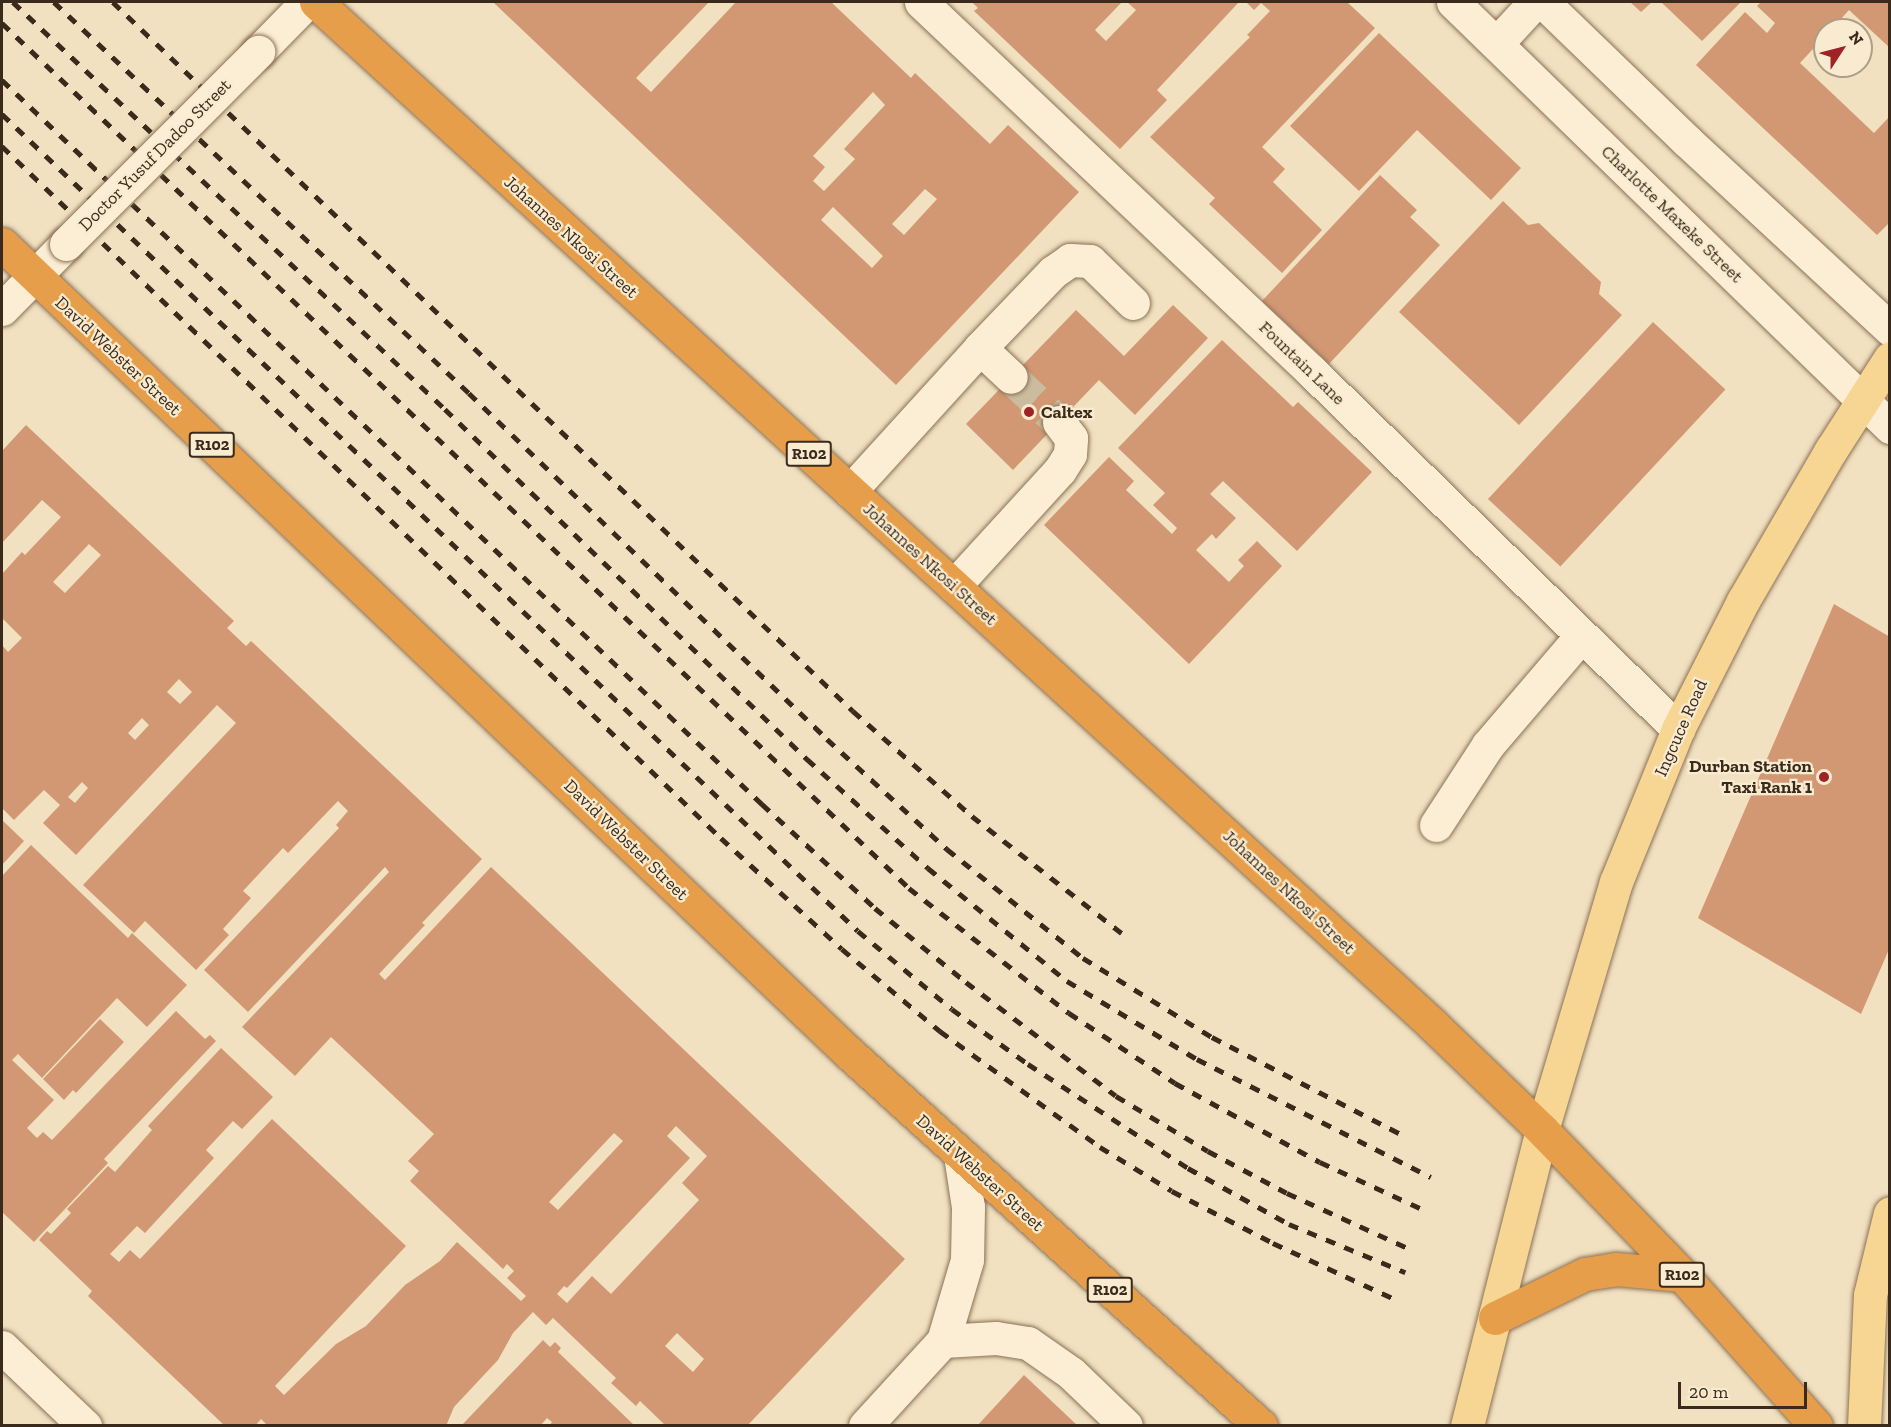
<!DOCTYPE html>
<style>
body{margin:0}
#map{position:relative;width:1891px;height:1427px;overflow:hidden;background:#f1e1c0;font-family:"Zilla Slab",serif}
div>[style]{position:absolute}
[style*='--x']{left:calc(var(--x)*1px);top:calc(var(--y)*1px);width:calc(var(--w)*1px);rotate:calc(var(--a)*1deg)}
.building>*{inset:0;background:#d29873;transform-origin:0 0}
.minor-tunnel>*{height:33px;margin-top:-16.5px;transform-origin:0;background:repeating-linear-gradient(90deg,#ccbc9f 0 33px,transparent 0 49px)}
.roads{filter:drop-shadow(0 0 2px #8b7156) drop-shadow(0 0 2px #8b7156)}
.minor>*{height:33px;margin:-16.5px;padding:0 16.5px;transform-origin:16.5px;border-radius:16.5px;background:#fbeed4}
.major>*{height:33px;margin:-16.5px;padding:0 16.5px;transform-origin:16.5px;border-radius:16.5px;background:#f7d694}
.highway>*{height:33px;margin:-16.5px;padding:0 16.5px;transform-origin:16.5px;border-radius:16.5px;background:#e79e4a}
.rail>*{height:4.5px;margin-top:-2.25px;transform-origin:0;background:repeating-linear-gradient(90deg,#3a2a1c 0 10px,transparent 0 20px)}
.bridges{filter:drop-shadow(0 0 2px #8b7156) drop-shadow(0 0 2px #8b7156)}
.minor-bridge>*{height:33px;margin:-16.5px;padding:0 16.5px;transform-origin:16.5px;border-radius:16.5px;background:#fbeed4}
.dots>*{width:16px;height:16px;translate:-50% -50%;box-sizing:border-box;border:3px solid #f8ebd0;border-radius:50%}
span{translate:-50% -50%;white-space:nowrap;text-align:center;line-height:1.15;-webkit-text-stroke:4.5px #f8ebd0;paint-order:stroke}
.shield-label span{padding:2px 4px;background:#f8ebd0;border:2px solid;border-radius:4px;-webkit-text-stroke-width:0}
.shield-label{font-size:16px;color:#3a2a1c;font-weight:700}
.street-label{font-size:18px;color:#3a2a1c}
.poi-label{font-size:18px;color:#3a2a1c;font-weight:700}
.left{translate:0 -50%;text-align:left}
.right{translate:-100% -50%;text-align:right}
.frame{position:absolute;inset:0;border:3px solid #3a2a1c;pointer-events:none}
.north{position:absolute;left:1813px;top:18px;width:60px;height:60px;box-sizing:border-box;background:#f8ebd0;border:2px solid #ac9e88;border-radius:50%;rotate:54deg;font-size:16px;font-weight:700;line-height:24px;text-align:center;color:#3a2a1c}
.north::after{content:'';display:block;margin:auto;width:21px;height:27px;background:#9f2226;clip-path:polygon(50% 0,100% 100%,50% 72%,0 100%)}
.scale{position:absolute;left:1678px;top:1382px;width:129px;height:27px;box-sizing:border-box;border:3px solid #3a2a1c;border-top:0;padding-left:8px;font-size:18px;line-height:21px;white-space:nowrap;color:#3a2a1c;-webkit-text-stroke:4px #f8ebd0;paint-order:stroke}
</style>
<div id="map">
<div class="building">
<div style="clip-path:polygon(evenodd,493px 2px,709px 2px,636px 78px,651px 92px,736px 2px,831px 2px,911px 78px,915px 73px,990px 144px,1008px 125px,1079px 192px,896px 385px,493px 2px,873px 92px,885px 105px,844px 149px,855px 159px,824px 191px,813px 181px,825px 167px,813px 156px,873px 92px,493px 2px,925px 189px,937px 199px,904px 235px,892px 224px,925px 189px,493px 2px,833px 207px,883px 256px,872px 268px,821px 220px,833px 207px)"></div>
<div style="clip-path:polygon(972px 2px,1122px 2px,1095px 30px,1106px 41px,1136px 10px,1127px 2px,1239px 2px,1157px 90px,1167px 100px,1120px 149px,974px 11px,978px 8px)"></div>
<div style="clip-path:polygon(1246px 2px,1347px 2px,1375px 28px,1262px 147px,1285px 169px,1273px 182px,1322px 230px,1282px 273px,1209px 204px,1215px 198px,1150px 137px,1250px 37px,1247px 35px,1270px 11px,1261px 3px,1254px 10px)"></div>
<div style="clip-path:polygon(1630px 2px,1652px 2px,1641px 12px)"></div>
<div style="clip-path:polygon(1661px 2px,1741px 2px,1702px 41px)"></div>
<div style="clip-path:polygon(1761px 2px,1890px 2px,1890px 48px,1849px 10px,1831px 30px,1825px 30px,1825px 36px,1800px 63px,1874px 133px,1890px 116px,1890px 222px,1877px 235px,1696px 65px,1745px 12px,1767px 33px,1775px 23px,1757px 6px)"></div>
<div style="clip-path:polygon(1379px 33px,1521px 168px,1491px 200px,1417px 130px,1359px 191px,1290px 126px)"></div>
<div style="clip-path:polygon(1380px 175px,1417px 210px,1410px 217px,1440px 245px,1329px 364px,1262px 301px)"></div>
<div style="clip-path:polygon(1503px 201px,1528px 225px,1539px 223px,1601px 282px,1599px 294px,1622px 315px,1519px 425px,1399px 312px)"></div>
<div style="clip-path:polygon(1173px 305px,1208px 338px,1135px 415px,1099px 380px,1013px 470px,966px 424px,1076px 310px,1124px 356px)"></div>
<div style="left:1653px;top:322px;width:99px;height:242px;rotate:43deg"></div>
<div style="clip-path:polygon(1222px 340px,1293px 407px,1298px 402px,1372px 472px,1297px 551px,1223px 481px,1210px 494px,1236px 518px,1216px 539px,1212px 534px,1196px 550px,1229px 582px,1244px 566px,1238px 560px,1257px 541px,1282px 566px,1189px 664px,1044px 525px,1109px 457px,1134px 481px,1126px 490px,1172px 534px,1177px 528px,1153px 505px,1165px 493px,1118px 448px)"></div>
<div style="clip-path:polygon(evenodd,26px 425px,234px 621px,227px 628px,246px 646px,251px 641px,482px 859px,422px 923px,425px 925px,379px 974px,385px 980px,491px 867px,905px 1259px,747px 1426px,666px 1426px,640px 1401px,636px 1406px,611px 1383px,616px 1378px,553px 1318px,546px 1325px,533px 1312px,513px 1333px,498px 1360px,454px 1407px,446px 1426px,268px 1426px,261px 1419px,255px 1426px,225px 1426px,88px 1296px,92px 1291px,39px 1240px,47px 1231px,51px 1234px,71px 1213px,67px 1209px,108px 1166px,115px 1172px,152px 1130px,148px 1126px,221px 1048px,273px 1097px,242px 1129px,233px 1121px,206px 1150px,214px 1158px,145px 1233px,137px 1226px,110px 1254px,119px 1262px,130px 1250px,140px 1259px,272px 1119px,406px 1246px,275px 1386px,284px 1395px,336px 1344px,366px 1326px,405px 1285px,440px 1261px,457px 1242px,521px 1301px,526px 1296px,507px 1278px,514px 1271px,507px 1264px,503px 1269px,410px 1181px,419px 1171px,408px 1161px,434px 1134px,331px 1037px,295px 1076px,242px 1027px,389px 872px,385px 867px,248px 1012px,204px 970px,339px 828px,336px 825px,348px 811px,338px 801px,288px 853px,283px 848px,243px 891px,251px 898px,223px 929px,229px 935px,196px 970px,145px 921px,134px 933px,83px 885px,236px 723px,217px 705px,76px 855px,43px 823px,60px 805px,44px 790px,14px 820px,2px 808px,2px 645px,8px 652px,22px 638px,2px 618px,2px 574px,22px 552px,25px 555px,61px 517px,42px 500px,2px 543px,2px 451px,26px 425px,89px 544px,101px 555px,65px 593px,53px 582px,89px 544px,26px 425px,179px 679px,192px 692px,180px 704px,167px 692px,179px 679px,26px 425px,142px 718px,149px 725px,135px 740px,128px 733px,142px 718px,26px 425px,82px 782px,88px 788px,75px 803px,68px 797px,82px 782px,26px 425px,676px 1126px,707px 1156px,682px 1183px,699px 1200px,611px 1294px,592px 1276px,567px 1303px,557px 1294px,564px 1286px,567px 1288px,690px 1158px,667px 1136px,676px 1126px,26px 425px,614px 1133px,623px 1141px,558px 1210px,549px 1202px,614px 1133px,26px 425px,677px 1333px,704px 1359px,693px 1372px,665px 1346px,677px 1333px)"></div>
<div style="clip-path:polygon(1834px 604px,1890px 637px,1890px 947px,1861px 1014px,1698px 918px)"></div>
<div style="clip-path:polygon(2px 820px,24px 841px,2px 865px)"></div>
<div style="clip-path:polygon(31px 845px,128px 938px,132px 933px,187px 985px,147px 1027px,117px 998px,42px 1078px,18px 1054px,12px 1060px,54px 1100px,27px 1128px,37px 1138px,43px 1132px,52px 1140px,176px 1011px,205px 1039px,210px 1035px,216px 1041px,104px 1159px,108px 1163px,34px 1242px,2px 1212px,2px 876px)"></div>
<div style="clip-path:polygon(100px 1019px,124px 1042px,76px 1093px,73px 1090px,64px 1100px,43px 1079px)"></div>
<div style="clip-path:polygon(543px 1340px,550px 1347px,555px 1342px,561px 1348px,558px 1352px,635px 1426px,549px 1426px,552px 1422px,547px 1418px,540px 1426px,461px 1426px)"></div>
<div style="clip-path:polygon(1024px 1375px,1078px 1426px,977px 1426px)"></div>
</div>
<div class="minor-tunnel">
<div style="--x:1011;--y:377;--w:66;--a:43.2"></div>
</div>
<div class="roads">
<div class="minor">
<div style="--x:921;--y:2;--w:537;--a:43.42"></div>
<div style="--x:1311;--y:371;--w:513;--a:44.29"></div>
<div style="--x:1453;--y:2;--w:610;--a:44.2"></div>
<div style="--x:1543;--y:2;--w:200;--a:44"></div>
<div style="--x:1687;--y:141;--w:277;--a:42.8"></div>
<div style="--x:1497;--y:43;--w:56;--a:-47.2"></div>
<div style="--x:258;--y:52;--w:70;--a:-45.6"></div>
<div style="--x:2;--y:309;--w:91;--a:-45.4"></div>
<div style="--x:980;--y:348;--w:105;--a:-46.2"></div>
<div style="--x:1053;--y:272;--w:21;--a:-35"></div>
<div style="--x:1070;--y:260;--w:20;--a:3"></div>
<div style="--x:1090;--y:261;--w:60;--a:44.3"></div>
<div style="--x:850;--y:491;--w:193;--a:-47.7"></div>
<div style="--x:980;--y:348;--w:42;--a:43.1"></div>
<div style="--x:954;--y:586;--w:157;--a:-47.6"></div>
<div style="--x:1060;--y:470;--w:19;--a:-58"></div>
<div style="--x:1070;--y:454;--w:16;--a:-86"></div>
<div style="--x:1071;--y:438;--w:20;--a:-127"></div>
<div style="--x:1436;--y:825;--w:95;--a:-57"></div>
<div style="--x:1488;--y:745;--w:143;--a:-49.5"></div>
<div style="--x:943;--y:1341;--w:53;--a:-3.2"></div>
<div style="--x:996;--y:1338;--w:32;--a:9"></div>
<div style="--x:1028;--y:1343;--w:52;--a:34.9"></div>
<div style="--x:1071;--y:1373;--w:76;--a:43.9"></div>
<div style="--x:2;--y:1347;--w:115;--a:43.6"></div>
<div style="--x:865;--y:1426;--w:115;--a:-47.5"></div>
<div style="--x:943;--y:1341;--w:84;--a:-73.5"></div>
<div style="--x:967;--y:1260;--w:53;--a:-88.9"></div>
<div style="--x:968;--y:1207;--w:53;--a:-98.7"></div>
</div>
<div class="major">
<div style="--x:1467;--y:1426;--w:305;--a:-75.8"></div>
<div style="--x:1542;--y:1130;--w:259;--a:-73.4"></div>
<div style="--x:1616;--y:882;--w:165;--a:-67.9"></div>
<div style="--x:1678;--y:729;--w:144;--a:-63.1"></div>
<div style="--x:1743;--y:601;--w:175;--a:-59.8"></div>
<div style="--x:1831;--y:450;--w:109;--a:-57.3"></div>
<div style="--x:1864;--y:1426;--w:131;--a:-87.4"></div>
<div style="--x:1870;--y:1295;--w:84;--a:-76.3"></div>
</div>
<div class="highway">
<div style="--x:316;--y:2;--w:1515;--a:42.48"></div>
<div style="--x:1433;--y:1025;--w:151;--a:43.9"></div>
<div style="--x:1542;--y:1130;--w:202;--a:46"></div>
<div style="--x:1682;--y:1275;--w:202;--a:48.4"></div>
<div style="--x:2;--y:244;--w:1171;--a:43.69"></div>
<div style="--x:849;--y:1053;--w:556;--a:42.16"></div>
<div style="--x:1495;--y:1318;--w:100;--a:-26.1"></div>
<div style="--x:1585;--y:1274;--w:31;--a:-9"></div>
<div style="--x:1616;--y:1269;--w:66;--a:5.2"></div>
</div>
</div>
<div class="rail">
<div style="--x:13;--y:2;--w:594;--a:43.29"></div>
<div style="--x:445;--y:409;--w:504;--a:44.03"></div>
<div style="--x:807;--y:759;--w:163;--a:42"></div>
<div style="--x:928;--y:868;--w:179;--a:39.1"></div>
<div style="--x:1067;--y:981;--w:152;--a:31"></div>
<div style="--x:1197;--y:1059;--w:262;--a:26.8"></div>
<div style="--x:54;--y:2;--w:570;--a:43.29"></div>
<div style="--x:469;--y:393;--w:498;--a:44"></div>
<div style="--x:827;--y:739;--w:163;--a:42.5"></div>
<div style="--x:947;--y:849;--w:174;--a:38.7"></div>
<div style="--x:1083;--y:958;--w:151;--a:31.5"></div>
<div style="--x:1212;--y:1037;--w:215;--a:27.2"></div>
<div style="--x:113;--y:2;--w:1025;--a:43.77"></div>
<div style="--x:853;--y:711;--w:159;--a:41.4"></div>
<div style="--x:972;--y:816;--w:190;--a:38"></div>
<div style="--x:2;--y:23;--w:1253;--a:43.64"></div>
<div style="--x:909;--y:888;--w:203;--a:38"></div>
<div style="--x:1069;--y:1013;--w:127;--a:33.4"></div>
<div style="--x:1175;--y:1083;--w:165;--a:28.6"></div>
<div style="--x:1320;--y:1162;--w:110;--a:24.7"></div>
<div style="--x:2;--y:80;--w:1050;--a:43.61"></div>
<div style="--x:762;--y:804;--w:154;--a:42.6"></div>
<div style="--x:875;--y:908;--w:117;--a:39.1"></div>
<div style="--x:966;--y:982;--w:188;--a:37.2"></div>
<div style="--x:1116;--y:1096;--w:107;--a:30.9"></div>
<div style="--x:1208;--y:1151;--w:89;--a:28"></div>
<div style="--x:1287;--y:1193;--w:137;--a:24.5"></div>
<div style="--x:2;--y:114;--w:1183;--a:43.66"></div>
<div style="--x:858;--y:931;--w:122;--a:39.7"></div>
<div style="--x:952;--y:1009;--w:94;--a:35.9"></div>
<div style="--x:1028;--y:1064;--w:191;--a:33"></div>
<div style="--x:1188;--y:1168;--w:115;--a:29"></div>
<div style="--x:1289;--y:1224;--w:126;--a:22.5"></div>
<div style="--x:2;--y:146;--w:998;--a:43.9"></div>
<div style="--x:721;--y:838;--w:164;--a:42.5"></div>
<div style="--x:842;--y:949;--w:128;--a:39.9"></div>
<div style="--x:940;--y:1031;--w:198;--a:35.9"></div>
<div style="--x:1100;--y:1147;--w:84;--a:31.4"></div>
<div style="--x:1172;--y:1191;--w:114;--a:27.2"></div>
<div style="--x:1273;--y:1243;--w:134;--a:24.7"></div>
</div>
<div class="bridges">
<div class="minor-bridge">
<div style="--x:66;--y:244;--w:272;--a:-45"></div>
</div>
</div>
<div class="dots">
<div style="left:1029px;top:412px;background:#9f2226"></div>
<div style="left:1824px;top:777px;background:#9f2226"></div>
</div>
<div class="shield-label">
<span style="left:212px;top:445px">R102</span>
<span style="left:809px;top:454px">R102</span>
<span style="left:1682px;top:1275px">R102</span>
<span style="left:1110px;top:1290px">R102</span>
</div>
<div class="street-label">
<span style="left:155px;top:155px;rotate:-45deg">Doctor Yusuf Dadoo Street</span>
<span style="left:1672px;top:214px;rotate:44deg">Charlotte Maxeke Street</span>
<span style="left:571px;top:237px;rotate:42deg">Johannes Nkosi Street</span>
<span style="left:118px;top:356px;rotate:43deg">David Webster Street</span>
<span style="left:1302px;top:363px;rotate:44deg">Fountain Lane</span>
<span style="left:930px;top:564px;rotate:42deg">Johannes Nkosi Street</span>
<span style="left:1681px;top:728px;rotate:-66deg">Ingcuce Road</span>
<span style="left:626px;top:840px;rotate:44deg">David Webster Street</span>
<span style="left:1289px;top:892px;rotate:43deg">Johannes Nkosi Street</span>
<span style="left:980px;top:1173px;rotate:42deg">David Webster Street</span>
</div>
<div class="poi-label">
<span class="left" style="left:1041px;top:412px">Caltex</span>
<span class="right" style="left:1812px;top:777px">Durban Station<br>Taxi Rank 1</span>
</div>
<div class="frame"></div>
<div class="north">N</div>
<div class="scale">20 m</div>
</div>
